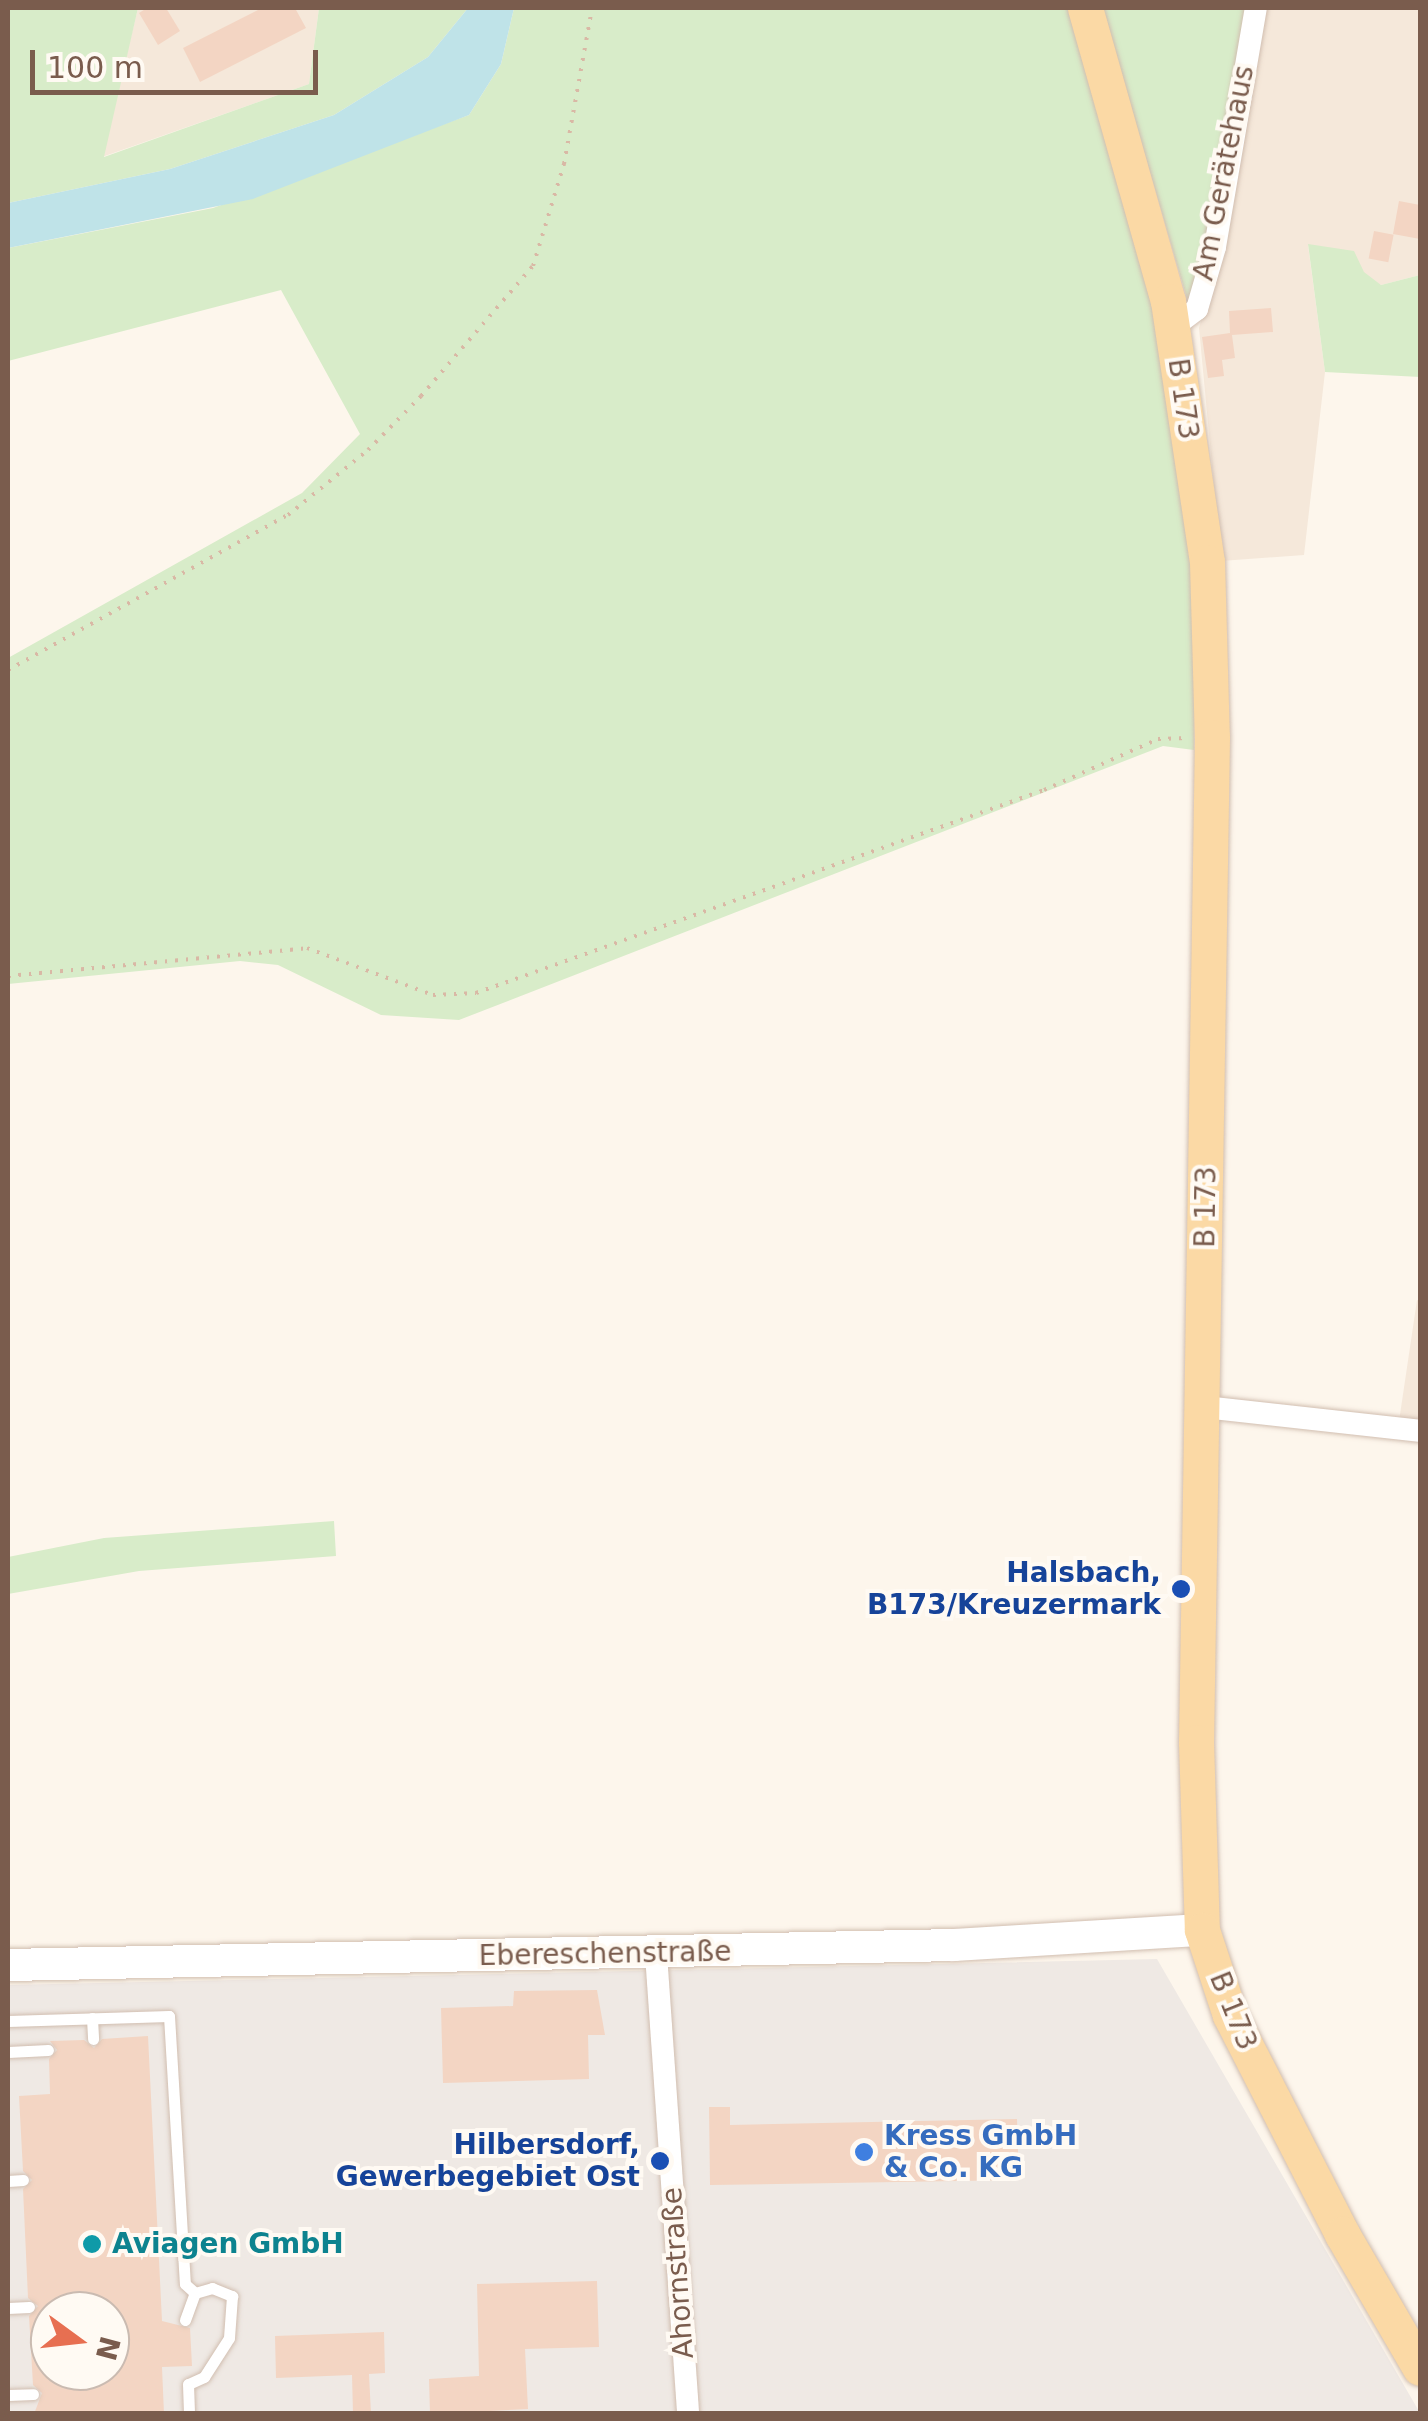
<!DOCTYPE html>
<meta charset="utf-8">
<style>
body{margin:0}
#map{position:relative;width:1428px;height:2421px;overflow:hidden;background:#fdf6ec;font-family:"DejaVu Sans",sans-serif}
div>[style]{position:absolute}
[style*='--x']{left:calc(var(--x)*1px);top:calc(var(--y)*1px);width:calc(var(--w)*1px);rotate:calc(var(--a)*1deg)}
.residential>*{inset:0;background:#f5e8da}
.industrial>*{inset:0;background:#efe9e4}
.green>*{inset:0;background:#d8ecc9}
.water>*{inset:0;background:#bfe3e8}
.building>*{inset:0;background:#f3d5c3;transform-origin:0 0}
.path>*{height:4px;margin-top:-2px;transform-origin:0;background:repeating-linear-gradient(90deg,#d9b8a5 0 2.5px,transparent 0 10.5px)}
.roads{filter:drop-shadow(0 0 2px #d1beb0) drop-shadow(0 0 2px #d1beb0)}
.lane>*{height:11px;margin:-5.5px;padding:0 5.5px;transform-origin:5.5px;border-radius:5.5px;background:#fff}
.street>*{height:22px;margin:-11px;padding:0 11px;transform-origin:11px;border-radius:11px;background:#fff}
.secondary>*{height:32px;margin:-16px;padding:0 16px;transform-origin:16px;border-radius:16px;background:#fff}
.primary>*{height:35px;margin:-17.5px;padding:0 17.5px;transform-origin:17.5px;border-radius:17.5px;background:#fbd9a5}
.dots>*{width:28px;height:28px;translate:-50% -50%;box-sizing:border-box;border:5px solid #fffaf3;border-radius:50%}
span{translate:-50% -50%;white-space:nowrap;text-align:center;line-height:1.15;-webkit-text-stroke:8px #fffaf3;paint-order:stroke}
.street-label{font-size:28px;color:#7a5c4d}
.transit-label{font-size:28px;color:#164399;font-weight:700}
.right{translate:-100% -50%;text-align:right}
.shop-label{font-size:28px;color:#366cbe;font-weight:700}
.left{translate:0 -50%;text-align:left}
.culture-label{font-size:28px;color:#0d838f;font-weight:700}
.frame{position:absolute;inset:0;border:10px solid #7a5c4d;pointer-events:none}
.north{position:absolute;left:30px;top:2291px;width:100px;height:100px;box-sizing:border-box;background:#fffaf3;border:2px solid #cabbb1;border-radius:50%;rotate:105deg;font-size:28px;font-weight:700;line-height:40px;text-align:center;color:#7a5c4d}
.north::after{content:'';display:block;margin:auto;width:35px;height:45px;background:#e76f51;clip-path:polygon(50% 0,100% 100%,50% 72%,0 100%)}
.scale{position:absolute;left:30px;top:50px;width:288px;height:45px;box-sizing:border-box;border:5px solid #7a5c4d;border-top:0;padding-left:12px;font-size:30px;line-height:35px;white-space:nowrap;color:#7a5c4d;-webkit-text-stroke:8px #fffaf3;paint-order:stroke}
</style>
<div id="map">
<div class="residential">
<div style="clip-path:polygon(138px 8px,319px 8px,309px 84px,102px 157px)"></div>
<div style="clip-path:polygon(1262px 8px,1420px 8px,1420px 275px,1381px 285px,1308px 245px,1325px 372px,1304px 555px,1221px 561px,1199px 328px,1217px 266px)"></div>
<div style="clip-path:polygon(1417px 1300px,1420px 1301px,1420px 1431px,1398px 1428px)"></div>
</div>
<div class="industrial">
<div style="clip-path:polygon(evenodd,1157px 1959px,1420px 2413px,8px 2413px,8px 1985px,1157px 1959px,50px 2311px,110px 2311px,110px 2371px,50px 2371px,50px 2311px)"></div>
</div>
<div class="green">
<div style="clip-path:polygon(8px 8px,138px 8px,104px 157px,309px 84px,319px 8px,468px 8px,428px 57px,334px 115px,170px 169px,8px 203px)"></div>
<div style="clip-path:polygon(514px 8px,1072px 8px,1162px 336px,1195px 593px,1194px 750px,1163px 746px,459px 1020px,381px 1015px,278px 965px,240px 961px,8px 984px,8px 658px,302px 493px,360px 434px,281px 290px,8px 361px,8px 248px,213px 208px,469px 115px,501px 64px)"></div>
<div style="clip-path:polygon(1102px 8px,1250px 8px,1200px 272px,1188px 302px)"></div>
<div style="clip-path:polygon(1308px 244px,1354px 251px,1364px 272px,1381px 285px,1420px 275px,1420px 377px,1325px 372px)"></div>
<div style="clip-path:polygon(334px 1521px,336px 1556px,139px 1571px,8px 1594px,8px 1557px,104px 1538px)"></div>
</div>
<div class="water">
<div style="clip-path:polygon(468px 8px,514px 8px,501px 64px,469px 115px,253px 199px,8px 248px,8px 203px,170px 169px,334px 115px,428px 57px)"></div>
</div>
<div class="building">
<div style="clip-path:polygon(147px 8px,166px 8px,180px 31px,158px 45px,139px 13px)"></div>
<div style="clip-path:polygon(262px 8px,295px 8px,306px 28px,200px 82px,183px 48px)"></div>
<div style="clip-path:polygon(1399px 201px,1420px 205px,1420px 239px,1393px 234px)"></div>
<div style="left:1374px;top:231px;width:20px;height:28px;rotate:11deg"></div>
<div style="clip-path:polygon(1271px 308px,1273px 332px,1232px 335px,1235px 358px,1222px 360px,1224px 376px,1208px 378px,1202px 337px,1230px 333px,1229px 311px)"></div>
<div style="clip-path:polygon(597px 1990px,605px 2035px,588px 2035px,589px 2079px,443px 2083px,441px 2008px,513px 2006px,514px 1991px)"></div>
<div style="clip-path:polygon(evenodd,148px 2036px,162px 2321px,190px 2328px,192px 2366px,162px 2367px,164px 2414px,34px 2414px,42px 2393px,33px 2385px,29px 2316px,38px 2306px,28px 2298px,23px 2189px,32px 2180px,23px 2171px,19px 2096px,50px 2094px,49px 2059px,57px 2050px,50px 2041px,84px 2040px,94px 2048px,102px 2039px,148px 2036px,50px 2311px,110px 2311px,110px 2371px,50px 2371px,50px 2311px)"></div>
<div style="clip-path:polygon(709px 2107px,730px 2107px,730px 2125px,1017px 2119px,1019px 2180px,710px 2185px)"></div>
<div style="clip-path:polygon(597px 2281px,599px 2347px,525px 2349px,528px 2409px,430px 2414px,429px 2379px,479px 2376px,477px 2284px)"></div>
<div style="clip-path:polygon(384px 2332px,385px 2373px,369px 2374px,371px 2414px,353px 2414px,352px 2375px,276px 2378px,275px 2336px)"></div>
</div>
<div class="path">
<div style="--x:8;--y:670;--w:320;--a:-29"></div>
<div style="--x:288;--y:515;--w:103;--a:-39.1"></div>
<div style="--x:368;--y:450;--w:76;--a:-45.5"></div>
<div style="--x:421;--y:396;--w:172;--a:-49.3"></div>
<div style="--x:533;--y:266;--w:107;--a:-73.1"></div>
<div style="--x:564;--y:164;--w:158;--a:-79.8"></div>
<div style="--x:8;--y:976;--w:300;--a:-5.3"></div>
<div style="--x:307;--y:948;--w:134;--a:20.5"></div>
<div style="--x:433;--y:995;--w:43;--a:-2.7"></div>
<div style="--x:476;--y:993;--w:603;--a:-19.67"></div>
<div style="--x:1044;--y:790;--w:125;--a:-24.1"></div>
<div style="--x:1158;--y:739;--w:29;--a:-2"></div>
</div>
<div class="roads">
<div class="lane">
<div style="--x:92;--y:2018;--w:21;--a:87"></div>
<div style="--x:8;--y:2021;--w:161;--a:-1.8"></div>
<div style="--x:169;--y:2016;--w:268;--a:86.6"></div>
<div style="--x:185;--y:2284;--w:13;--a:42"></div>
<div style="--x:8;--y:2052;--w:40;--a:-2.9"></div>
<div style="--x:8;--y:2181;--w:15;--a:-4"></div>
<div style="--x:8;--y:2308;--w:21;--a:-3"></div>
<div style="--x:185;--y:2320;--w:29;--a:-70"></div>
<div style="--x:195;--y:2293;--w:18;--a:-16"></div>
<div style="--x:212;--y:2288;--w:22;--a:22"></div>
<div style="--x:232;--y:2296;--w:42;--a:94.1"></div>
<div style="--x:229;--y:2338;--w:46;--a:122.7"></div>
<div style="--x:204;--y:2377;--w:17;--a:156"></div>
<div style="--x:188;--y:2384;--w:30;--a:88"></div>
<div style="--x:8;--y:2395;--w:25;--a:-2"></div>
</div>
<div class="street">
<div style="--x:1173;--y:327;--w:30;--a:-37"></div>
<div style="--x:1197;--y:309;--w:65;--a:-73.8"></div>
<div style="--x:1215;--y:247;--w:242;--a:-80.3"></div>
<div style="--x:1204;--y:1407;--w:217;--a:6.3"></div>
<div style="--x:656;--y:1954;--w:461;--a:86"></div>
</div>
<div class="secondary">
<div style="--x:8;--y:1965;--w:946;--a:-1.21"></div>
<div style="--x:954;--y:1945;--w:248;--a:-3.5"></div>
</div>
<div class="primary">
<div style="--x:1085;--y:8;--w:305;--a:74.2"></div>
<div style="--x:1168;--y:301;--w:264;--a:81.5"></div>
<div style="--x:1207;--y:562;--w:175;--a:88.4"></div>
<div style="--x:1212;--y:737;--w:1005;--a:90.91"></div>
<div style="--x:1196;--y:1742;--w:188;--a:88.2"></div>
<div style="--x:1202;--y:1930;--w:89;--a:71.8"></div>
<div style="--x:1230;--y:2015;--w:246;--a:62.9"></div>
<div style="--x:1342;--y:2234;--w:155;--a:59.8"></div>
</div>
</div>
<div class="dots">
<div style="left:1181px;top:1589px;background:#1a4fb4"></div>
<div style="left:864px;top:2152px;background:#3f7fe0"></div>
<div style="left:660px;top:2161px;background:#1a4fb4"></div>
<div style="left:92px;top:2244px;background:#0f9aa8"></div>
</div>
<div class="street-label">
<span style="left:1224px;top:173px;rotate:-79deg">Am Gerätehaus</span>
<span style="left:1183px;top:399px;rotate:82deg">B 173</span>
<span style="left:1206px;top:1207px;rotate:-89deg">B 173</span>
<span style="left:605px;top:1954px;rotate:-1deg">Ebereschenstraße</span>
<span style="left:1233px;top:2011px;rotate:68deg">B 173</span>
<span style="left:678px;top:2273px;rotate:-94deg">Ahornstraße</span>
</div>
<div class="transit-label">
<span class="right" style="left:1161px;top:1589px">Halsbach,<br>B173/Kreuzermark</span>
<span class="right" style="left:640px;top:2161px">Hilbersdorf,<br>Gewerbegebiet Ost</span>
</div>
<div class="shop-label">
<span class="left" style="left:884px;top:2152px">Kress GmbH<br>&amp; Co. KG</span>
</div>
<div class="culture-label">
<span class="left" style="left:112px;top:2244px">Aviagen GmbH</span>
</div>
<div class="frame"></div>
<div class="north">N</div>
<div class="scale">100 m</div>
</div>
